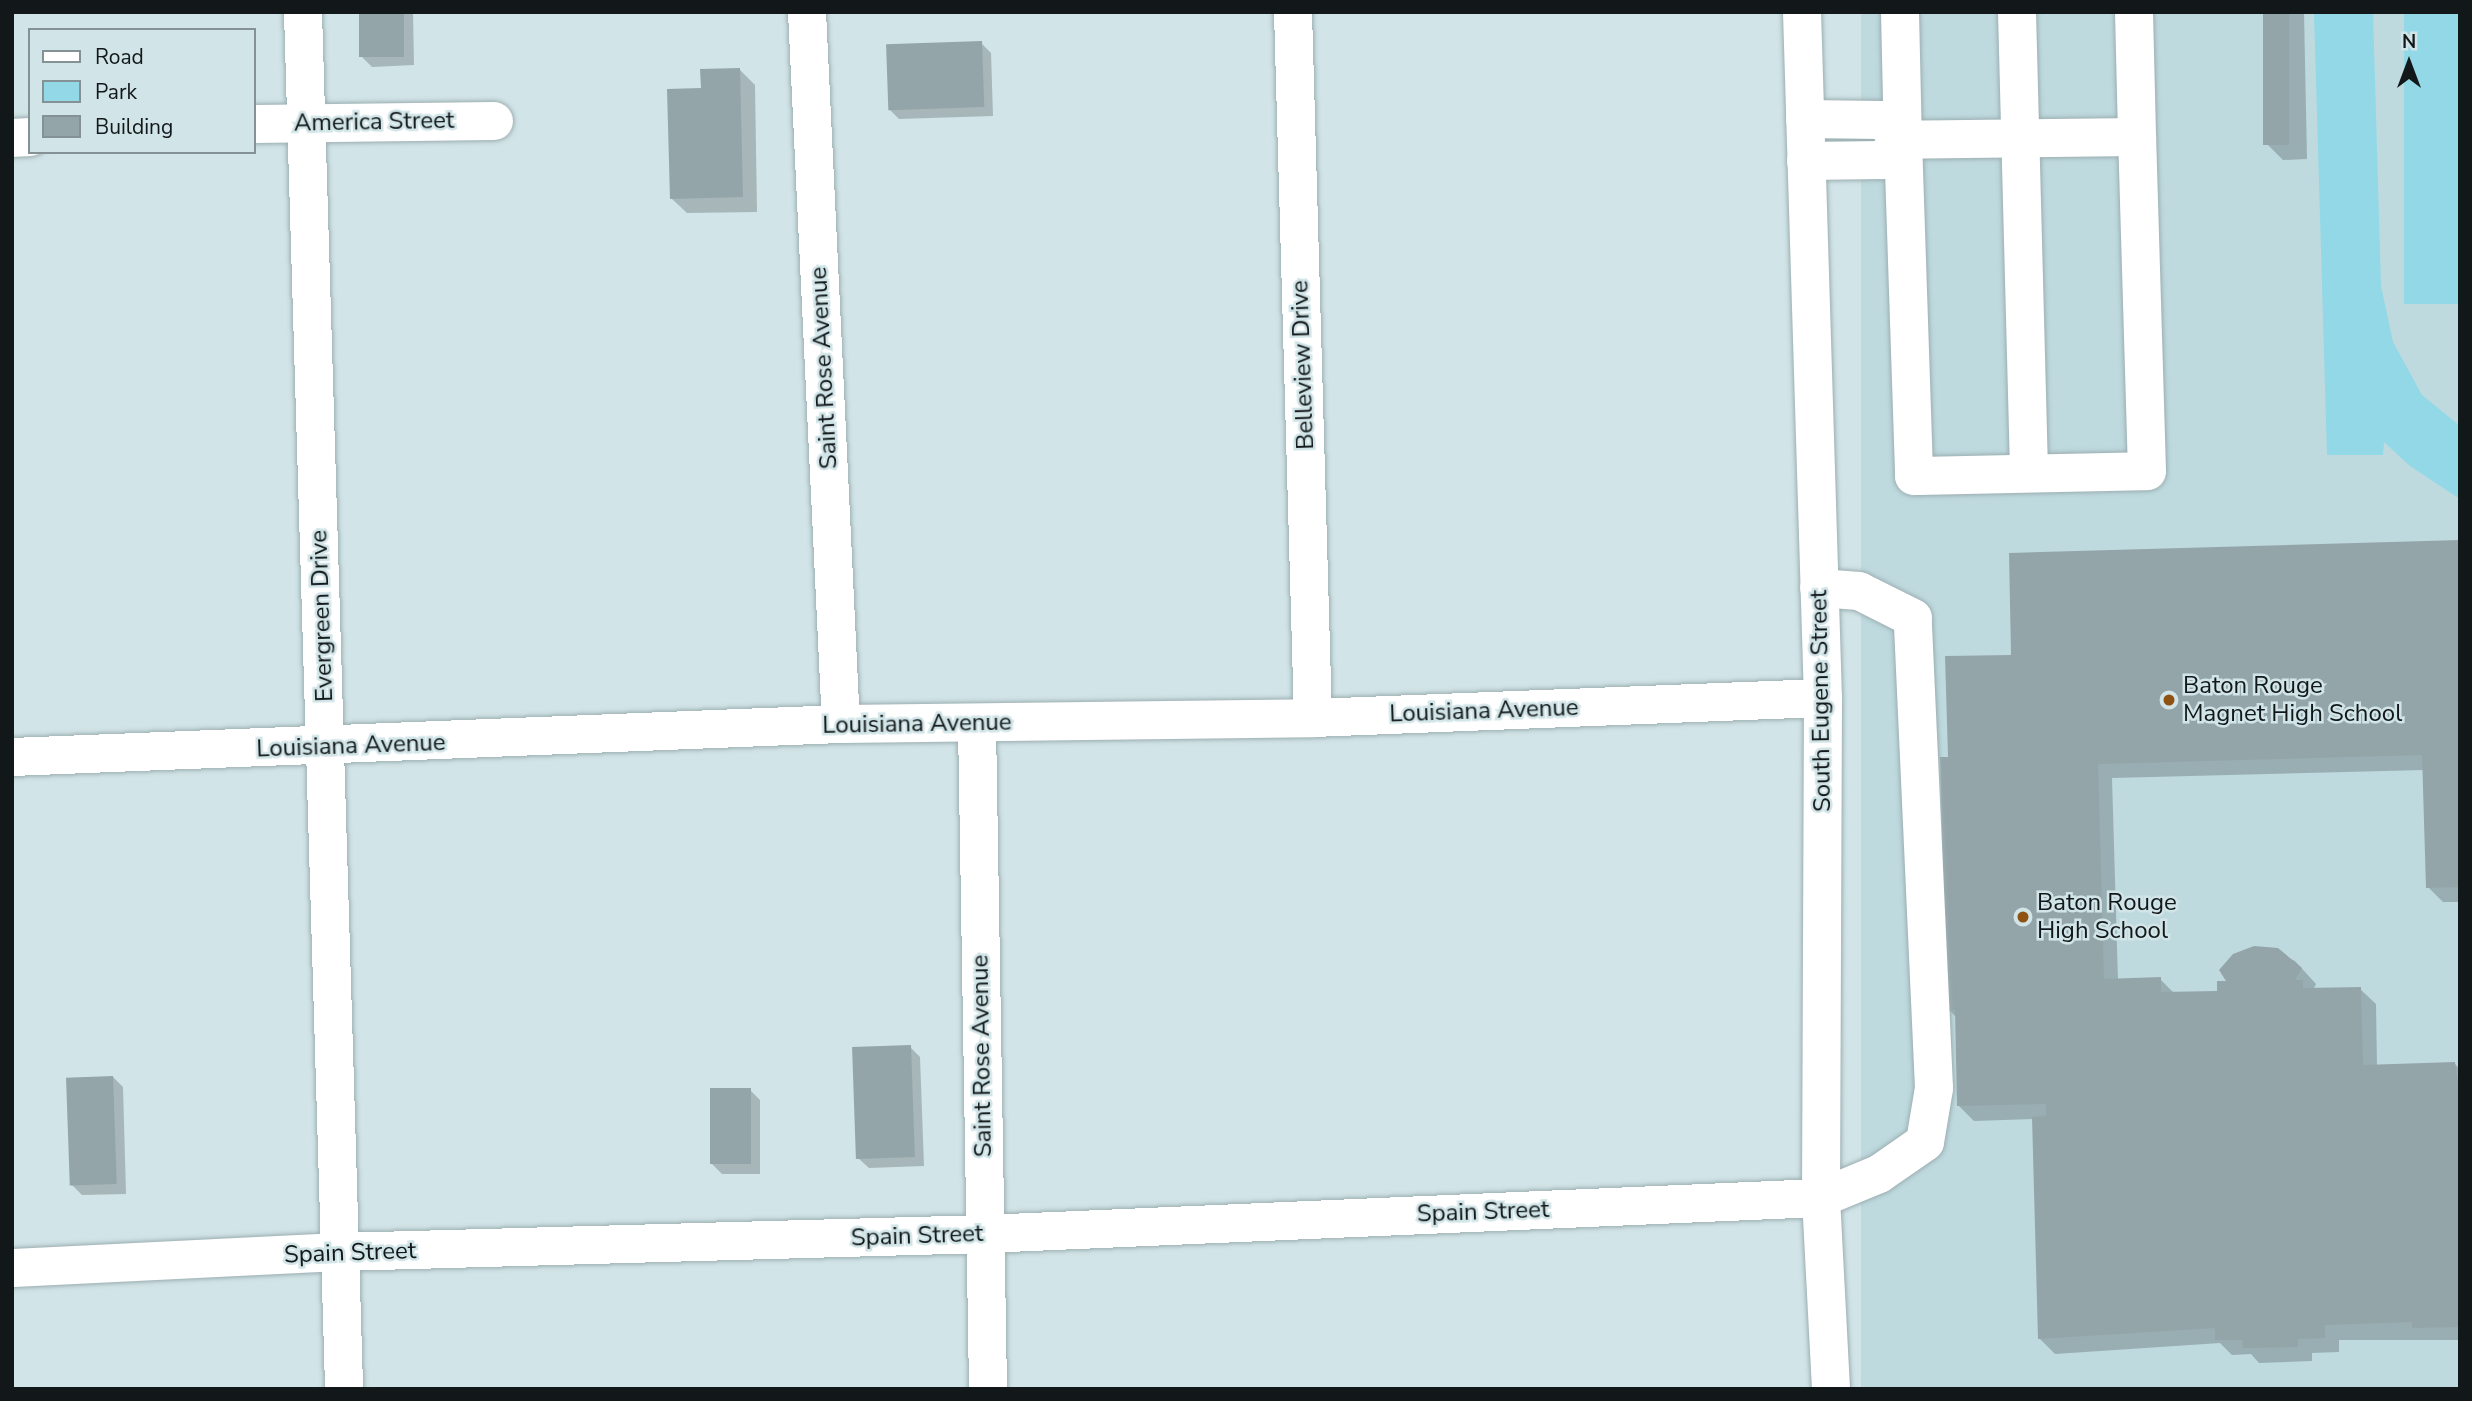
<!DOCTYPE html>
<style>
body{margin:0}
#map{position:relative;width:2472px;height:1401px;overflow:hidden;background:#d1e4e7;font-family:"Nunito Sans",sans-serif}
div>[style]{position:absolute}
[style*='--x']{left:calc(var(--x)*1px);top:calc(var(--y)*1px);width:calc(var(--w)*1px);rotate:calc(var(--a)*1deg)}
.built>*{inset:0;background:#bedadf;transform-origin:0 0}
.green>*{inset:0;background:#92d8e6;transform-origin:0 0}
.shadow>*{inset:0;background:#0003}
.building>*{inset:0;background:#94a5a9;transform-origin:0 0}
.roads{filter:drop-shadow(0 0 2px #9caeb1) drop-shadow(0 0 2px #9caeb1)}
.minor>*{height:38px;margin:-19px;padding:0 19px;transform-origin:19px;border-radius:19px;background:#fff}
.dots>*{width:19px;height:19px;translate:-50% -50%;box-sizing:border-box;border:4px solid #d1e4e7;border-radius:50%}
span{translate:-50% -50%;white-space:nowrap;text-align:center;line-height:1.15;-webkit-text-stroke:5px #d1e4e7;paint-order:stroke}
.street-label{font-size:24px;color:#121819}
.poi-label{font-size:24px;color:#121819}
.left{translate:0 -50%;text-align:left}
.frame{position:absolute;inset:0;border:14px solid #121819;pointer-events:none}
.legend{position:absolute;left:28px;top:28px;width:228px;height:126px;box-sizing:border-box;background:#d1e4e7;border:2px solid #859295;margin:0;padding:9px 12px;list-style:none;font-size:21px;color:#121819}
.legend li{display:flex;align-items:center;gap:14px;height:35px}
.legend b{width:35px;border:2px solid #859295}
.north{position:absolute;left:2374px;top:28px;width:70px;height:70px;-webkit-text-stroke:5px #d1e4e7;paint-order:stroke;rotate:0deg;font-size:19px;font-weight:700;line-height:28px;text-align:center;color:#121819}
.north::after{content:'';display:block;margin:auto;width:24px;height:32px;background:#121819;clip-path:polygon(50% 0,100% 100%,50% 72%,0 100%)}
</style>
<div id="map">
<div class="built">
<div style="left:1861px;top:12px;width:599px;height:1377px"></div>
</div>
<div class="green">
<div style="clip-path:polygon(2314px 12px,2373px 12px,2381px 286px,2393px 342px,2422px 395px,2460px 426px,2460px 499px,2410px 466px,2384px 442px,2383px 455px,2327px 455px)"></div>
<div style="left:2404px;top:12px;width:56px;height:292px"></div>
</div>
<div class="shadow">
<div style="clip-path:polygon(361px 12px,413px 12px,414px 65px,372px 67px,362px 57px)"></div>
<div style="clip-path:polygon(2265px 12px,2304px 12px,2307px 159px,2283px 160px,2268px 145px)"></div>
<div style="clip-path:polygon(981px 43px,991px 53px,993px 116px,899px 119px,889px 109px)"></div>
<div style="clip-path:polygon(740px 70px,755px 85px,757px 212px,687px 213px,671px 198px,703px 90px)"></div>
<div style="clip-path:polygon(2460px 542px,2460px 902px,2443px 902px,2428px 887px,2424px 770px,2112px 778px,2118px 980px,2160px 979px,2174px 993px,2219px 992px,2268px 948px,2295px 961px,2316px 984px,2313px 990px,2360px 989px,2376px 1004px,2377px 1066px,2455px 1064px,2460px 1069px,2460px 1340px,2339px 1340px,2339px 1352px,2312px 1353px,2312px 1361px,2259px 1363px,2251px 1354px,2232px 1355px,2220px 1343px,2055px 1354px,2039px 1338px,2034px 1119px,1974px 1121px,1959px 1106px,1957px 1018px,1949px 1010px,1950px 759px,2013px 656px)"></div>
<div style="clip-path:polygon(910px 1047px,920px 1057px,924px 1166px,869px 1168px,858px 1158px)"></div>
<div style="clip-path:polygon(113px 1077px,123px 1087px,126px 1194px,82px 1195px,72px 1185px)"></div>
<div style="clip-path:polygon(750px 1090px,760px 1100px,760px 1174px,722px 1174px,712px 1164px)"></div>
</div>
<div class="building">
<div style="left:359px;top:12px;width:45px;height:45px"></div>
<div style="left:2263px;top:12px;width:26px;height:133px"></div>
<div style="left:982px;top:41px;width:66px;height:96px;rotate:88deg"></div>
<div style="clip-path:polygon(740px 68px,743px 197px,670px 199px,667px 89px,701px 88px,700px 69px)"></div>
<div style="clip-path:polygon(2460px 540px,2460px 887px,2426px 888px,2422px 755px,2098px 764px,2104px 979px,2161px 977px,2161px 992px,2217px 991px,2217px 981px,2226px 981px,2219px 970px,2233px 954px,2254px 946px,2278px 948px,2302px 968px,2295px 980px,2303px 980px,2303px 988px,2361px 987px,2363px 1065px,2455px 1062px,2460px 1100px,2460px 1327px,2412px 1328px,2412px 1322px,2325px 1325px,2325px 1338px,2298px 1339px,2298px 1347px,2243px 1348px,2242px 1340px,2215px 1340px,2215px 1328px,2038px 1339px,2032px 1117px,2046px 1116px,2046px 1104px,1957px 1106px,1955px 1010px,1947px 1011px,1940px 757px,1948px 757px,1945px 656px,2011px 655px,2009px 553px)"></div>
<div style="left:911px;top:1045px;width:112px;height:59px;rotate:88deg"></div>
<div style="left:113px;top:1076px;width:108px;height:47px;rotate:88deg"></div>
<div style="left:710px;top:1088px;width:41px;height:76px"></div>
</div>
<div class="roads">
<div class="minor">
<div style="--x:303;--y:12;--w:1378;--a:88.29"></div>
<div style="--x:807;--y:12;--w:713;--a:87.27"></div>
<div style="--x:1293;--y:12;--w:706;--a:88.38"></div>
<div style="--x:1802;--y:12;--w:686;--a:88.25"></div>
<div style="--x:1823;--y:698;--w:500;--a:90.23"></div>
<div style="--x:1821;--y:1198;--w:191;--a:87"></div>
<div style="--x:1900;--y:12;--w:128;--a:88.7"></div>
<div style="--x:1903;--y:140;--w:336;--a:88.1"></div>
<div style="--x:1914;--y:476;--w:233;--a:-1.2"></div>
<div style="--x:2147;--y:471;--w:334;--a:-91.7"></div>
<div style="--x:2137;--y:137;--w:234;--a:179.3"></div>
<div style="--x:2017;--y:12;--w:461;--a:88.5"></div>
<div style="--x:2134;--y:12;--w:125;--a:88.6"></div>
<div style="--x:1805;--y:119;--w:77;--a:0.7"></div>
<div style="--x:1882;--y:120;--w:29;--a:44"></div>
<div style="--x:1903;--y:140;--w:29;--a:136"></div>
<div style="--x:1882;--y:160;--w:76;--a:179.2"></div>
<div style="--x:254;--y:124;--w:240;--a:-0.7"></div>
<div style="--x:12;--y:138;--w:18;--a:-3"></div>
<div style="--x:977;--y:724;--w:665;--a:89.05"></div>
<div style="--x:12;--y:757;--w:830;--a:-2.28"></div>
<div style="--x:841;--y:724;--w:472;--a:-0.7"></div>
<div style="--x:1313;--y:718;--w:510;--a:-2.25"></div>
<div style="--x:12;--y:1268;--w:329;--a:-2.8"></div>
<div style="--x:341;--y:1252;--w:644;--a:-1.6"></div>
<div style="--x:985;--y:1234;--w:837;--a:-2.47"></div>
<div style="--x:1821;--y:1198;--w:63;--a:-22.5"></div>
<div style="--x:1879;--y:1174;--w:56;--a:-34.8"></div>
<div style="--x:1925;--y:1142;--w:55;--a:-80.5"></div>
<div style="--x:1934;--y:1088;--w:470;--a:-92.6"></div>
<div style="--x:1913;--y:618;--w:60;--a:-153.4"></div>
<div style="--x:1859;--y:591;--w:40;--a:-175.7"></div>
</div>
</div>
<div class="dots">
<div style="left:2169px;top:700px;background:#8e5212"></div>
<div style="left:2023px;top:917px;background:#8e5212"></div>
</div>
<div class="street-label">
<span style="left:374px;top:122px;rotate:-1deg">America Street</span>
<span style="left:1303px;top:365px;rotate:-92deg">Belleview Drive</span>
<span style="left:824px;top:368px;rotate:-93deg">Saint Rose Avenue</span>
<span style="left:322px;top:616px;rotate:-92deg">Evergreen Drive</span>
<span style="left:1821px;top:701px;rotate:-91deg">South Eugene Street</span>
<span style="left:1484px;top:711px;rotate:-2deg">Louisiana Avenue</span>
<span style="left:917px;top:724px;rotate:-1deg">Louisiana Avenue</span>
<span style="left:351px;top:746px;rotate:-2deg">Louisiana Avenue</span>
<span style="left:982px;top:1056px;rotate:-91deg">Saint Rose Avenue</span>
<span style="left:1483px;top:1212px;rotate:-2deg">Spain Street</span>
<span style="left:917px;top:1236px;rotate:-2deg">Spain Street</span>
<span style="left:350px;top:1253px;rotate:-2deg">Spain Street</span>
</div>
<div class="poi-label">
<span class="left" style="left:2183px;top:700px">Baton Rouge<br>Magnet High School</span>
<span class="left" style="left:2037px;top:917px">Baton Rouge<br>High School</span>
</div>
<div class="frame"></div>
<ul class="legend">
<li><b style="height:9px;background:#fff"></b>Road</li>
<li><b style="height:19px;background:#92d8e6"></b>Park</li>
<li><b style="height:19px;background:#94a5a9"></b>Building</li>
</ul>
<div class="north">N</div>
</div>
